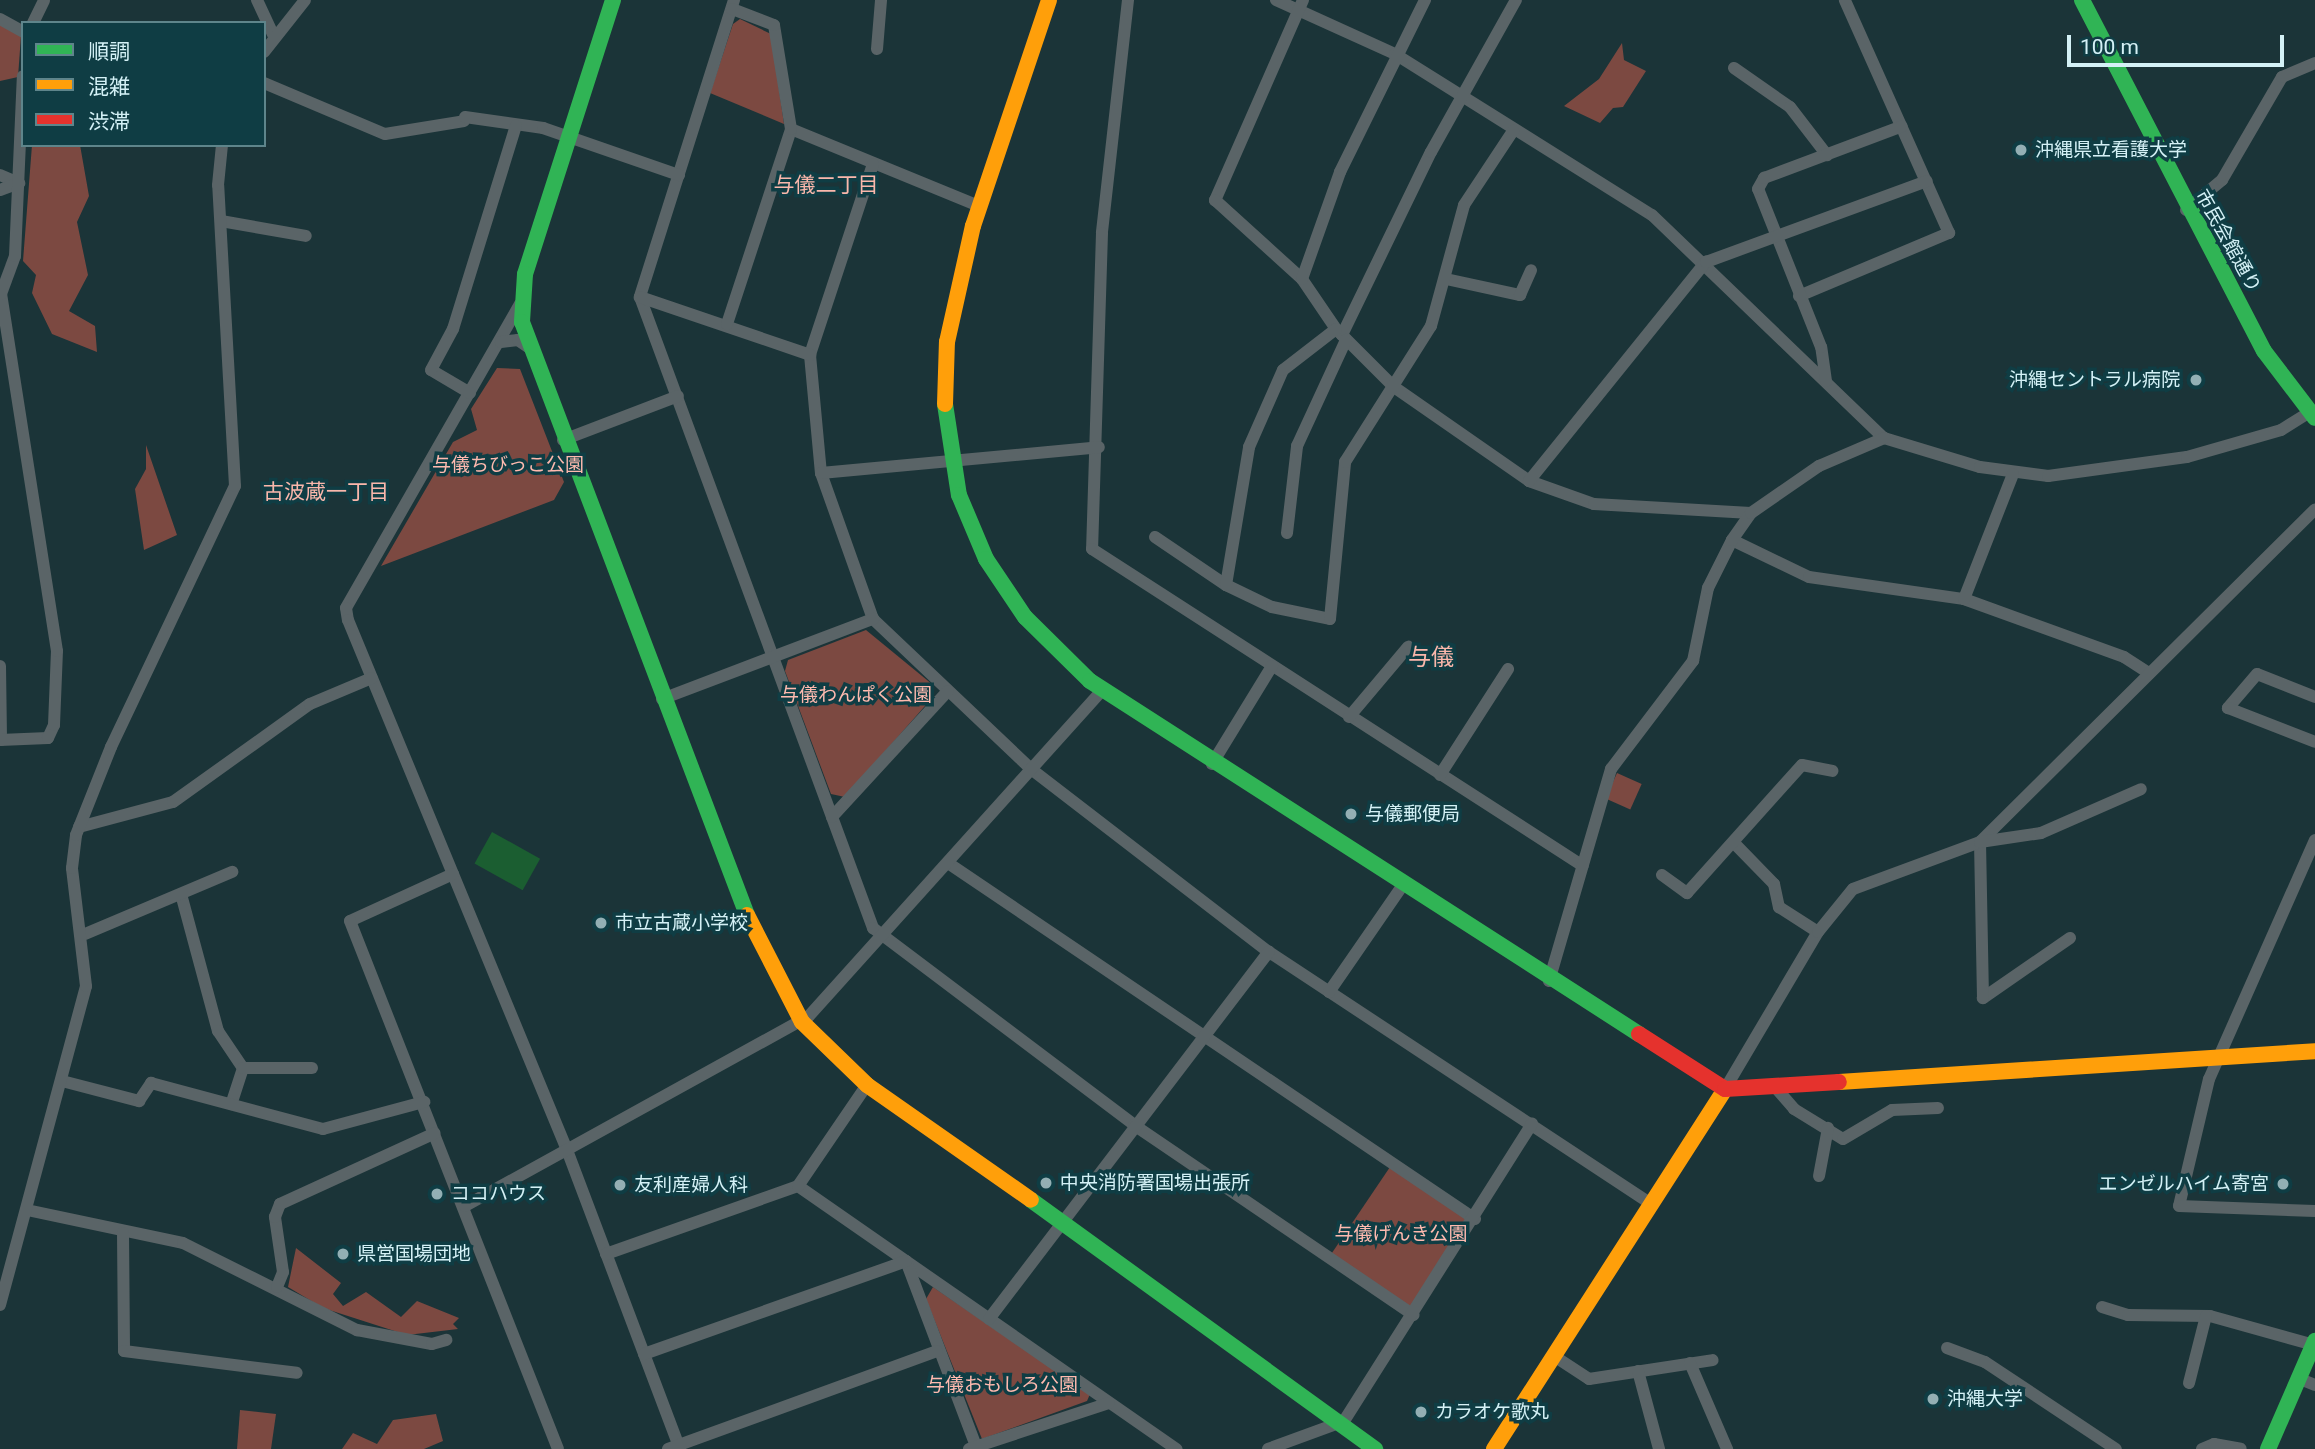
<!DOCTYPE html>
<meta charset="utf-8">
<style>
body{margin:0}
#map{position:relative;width:2315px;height:1449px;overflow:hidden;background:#1b3438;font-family:Roboto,"Noto Sans JP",sans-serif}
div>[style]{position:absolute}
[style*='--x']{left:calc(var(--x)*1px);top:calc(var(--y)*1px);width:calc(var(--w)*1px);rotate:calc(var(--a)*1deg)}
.green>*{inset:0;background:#7c4941;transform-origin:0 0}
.water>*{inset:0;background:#1b5e31;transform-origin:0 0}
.street>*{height:12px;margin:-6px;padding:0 6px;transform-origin:6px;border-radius:6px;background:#5a6467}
.fast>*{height:16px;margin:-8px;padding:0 8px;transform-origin:8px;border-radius:8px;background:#30b455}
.slow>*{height:16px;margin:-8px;padding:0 8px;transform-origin:8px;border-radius:8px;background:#ff9f0a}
.jam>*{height:16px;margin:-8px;padding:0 8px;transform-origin:8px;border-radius:8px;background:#e5322d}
.dots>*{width:19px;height:19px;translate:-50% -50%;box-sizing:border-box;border:4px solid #0f3d44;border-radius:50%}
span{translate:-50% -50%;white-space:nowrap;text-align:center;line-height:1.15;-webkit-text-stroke:7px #0f3d44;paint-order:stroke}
.poi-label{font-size:19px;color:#d4f1f6}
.left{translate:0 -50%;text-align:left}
.right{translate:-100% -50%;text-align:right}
.street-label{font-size:19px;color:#d4f1f6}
.park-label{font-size:19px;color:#febaaf}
.neighbourhood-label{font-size:21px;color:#f9b7ab}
.quarter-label{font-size:23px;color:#f9b7ab}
.legend{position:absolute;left:21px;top:21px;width:245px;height:126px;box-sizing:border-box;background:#0f3d44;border:2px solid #5e858b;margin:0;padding:9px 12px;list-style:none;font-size:21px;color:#d4f1f6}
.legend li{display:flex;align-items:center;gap:14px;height:35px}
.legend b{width:35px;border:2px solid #5e858b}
.scale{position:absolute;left:2067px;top:35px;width:217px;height:32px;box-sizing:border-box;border:4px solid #d4f1f6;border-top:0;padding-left:9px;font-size:21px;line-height:24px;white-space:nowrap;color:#d4f1f6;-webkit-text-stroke:5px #0f3d44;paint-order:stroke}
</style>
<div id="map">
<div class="green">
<div style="clip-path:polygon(740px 19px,771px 34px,784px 124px,710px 93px,733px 24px)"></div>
<div style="clip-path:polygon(0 24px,21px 36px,18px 77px,0 81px)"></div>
<div style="clip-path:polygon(1622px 43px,1624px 60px,1646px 71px,1623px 107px,1613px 108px,1600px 123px,1564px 106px,1599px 79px)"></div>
<div style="clip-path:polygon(32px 145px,80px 145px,89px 196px,77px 222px,88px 275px,69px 311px,95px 326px,97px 352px,52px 334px,32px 293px,36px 275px,23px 261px)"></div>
<div style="clip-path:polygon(497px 368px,520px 369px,564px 482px,554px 500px,381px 566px,453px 442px,477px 430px,471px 409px)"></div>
<div style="clip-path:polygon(146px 445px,177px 535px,144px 550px,135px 489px,146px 469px)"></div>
<div style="clip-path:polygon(866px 630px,933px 685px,932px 698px,845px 797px,831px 794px,785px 671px,788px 660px)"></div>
<div style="left:1617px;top:773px;width:27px;height:28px;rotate:24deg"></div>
<div style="left:1390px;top:1167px;width:95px;height:109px;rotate:34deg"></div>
<div style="clip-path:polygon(296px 1248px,341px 1283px,333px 1294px,343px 1306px,366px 1292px,401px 1317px,417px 1301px,459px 1318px,453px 1324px,458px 1329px,407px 1335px,323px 1308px,288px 1287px)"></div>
<div style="clip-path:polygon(933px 1287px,1090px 1394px,1087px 1401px,982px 1439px,926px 1299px)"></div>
<div style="clip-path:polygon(240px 1410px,276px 1414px,271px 1449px,237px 1449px)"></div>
<div style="clip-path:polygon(436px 1414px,443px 1441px,424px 1449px,342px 1449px,353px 1433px,377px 1444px,393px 1420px)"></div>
</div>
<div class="water">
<div style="left:492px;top:832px;width:55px;height:36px;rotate:29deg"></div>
</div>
<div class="street">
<div style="--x:257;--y:0;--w:38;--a:65"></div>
<div style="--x:734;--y:0;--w:312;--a:107.6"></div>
<div style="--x:640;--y:297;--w:673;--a:69.73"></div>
<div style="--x:873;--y:928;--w:327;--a:37"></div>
<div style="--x:1134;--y:1125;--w:338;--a:34.2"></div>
<div style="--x:1128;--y:0;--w:234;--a:96.4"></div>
<div style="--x:1102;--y:233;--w:316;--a:91.8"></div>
<div style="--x:1092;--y:549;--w:584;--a:32.85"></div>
<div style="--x:1276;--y:0;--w:131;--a:24.4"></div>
<div style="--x:1395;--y:54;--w:303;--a:32.1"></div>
<div style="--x:1652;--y:215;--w:322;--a:43.9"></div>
<div style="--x:1884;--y:438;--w:100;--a:16.8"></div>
<div style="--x:1980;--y:467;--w:69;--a:7.5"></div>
<div style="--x:2048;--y:476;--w:140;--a:-7.8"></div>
<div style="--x:2187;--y:457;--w:98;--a:-16"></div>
<div style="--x:2281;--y:430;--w:34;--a:-32"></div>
<div style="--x:1303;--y:0;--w:219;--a:113.7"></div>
<div style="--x:1215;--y:200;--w:118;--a:42.2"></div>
<div style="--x:1302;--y:279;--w:60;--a:55.8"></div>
<div style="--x:1336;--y:329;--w:82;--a:45"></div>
<div style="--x:1394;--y:387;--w:165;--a:34.8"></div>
<div style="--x:1529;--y:481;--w:69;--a:19.5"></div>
<div style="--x:1594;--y:504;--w:157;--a:3.3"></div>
<div style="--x:0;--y:19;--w:26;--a:29"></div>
<div style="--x:33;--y:23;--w:25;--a:-64"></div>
<div style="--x:877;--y:49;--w:49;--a:-85.3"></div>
<div style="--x:264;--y:52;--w:66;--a:-51.7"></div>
<div style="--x:1734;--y:68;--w:68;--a:34.9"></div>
<div style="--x:1790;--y:107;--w:61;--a:52.4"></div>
<div style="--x:264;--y:83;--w:131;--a:22.9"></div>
<div style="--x:385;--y:134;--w:80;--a:-9.3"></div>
<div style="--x:465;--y:117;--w:79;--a:8"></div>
<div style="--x:543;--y:128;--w:144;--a:19.1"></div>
<div style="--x:791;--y:129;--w:203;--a:22.3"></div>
<div style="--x:873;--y:164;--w:201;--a:108.3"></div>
<div style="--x:810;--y:355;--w:119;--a:84.7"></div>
<div style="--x:821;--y:473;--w:155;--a:70.4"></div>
<div style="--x:873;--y:619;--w:218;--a:43.5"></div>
<div style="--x:1031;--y:769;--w:300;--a:37.6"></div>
<div style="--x:1269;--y:952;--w:456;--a:33.4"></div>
<div style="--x:0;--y:175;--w:21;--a:23"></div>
<div style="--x:0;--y:190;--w:20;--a:-20"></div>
<div style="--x:2186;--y:210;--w:47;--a:-39.8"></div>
<div style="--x:2222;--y:180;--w:119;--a:-59.8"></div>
<div style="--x:2282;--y:77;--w:36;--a:-23"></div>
<div style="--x:221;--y:221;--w:86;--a:10"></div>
<div style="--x:1302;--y:279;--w:114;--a:-70.4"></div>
<div style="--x:1340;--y:172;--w:192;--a:-63.7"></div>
<div style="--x:1446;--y:279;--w:76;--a:12.2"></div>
<div style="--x:1520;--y:295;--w:27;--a:-66"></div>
<div style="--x:1799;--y:296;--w:163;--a:-22.8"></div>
<div style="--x:1949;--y:233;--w:255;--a:-114.1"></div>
<div style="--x:640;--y:297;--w:180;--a:18.8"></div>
<div style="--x:520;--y:304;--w:350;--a:119.8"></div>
<div style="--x:346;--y:608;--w:12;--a:81"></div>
<div style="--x:348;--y:620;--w:573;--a:67.55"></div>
<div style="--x:567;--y:1150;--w:320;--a:69.3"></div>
<div style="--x:727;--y:324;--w:205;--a:-71.8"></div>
<div style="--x:791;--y:129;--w:105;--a:-99.3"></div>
<div style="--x:774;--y:25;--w:45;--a:-159.1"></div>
<div style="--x:1342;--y:335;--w:203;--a:-64.1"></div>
<div style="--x:1431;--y:152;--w:174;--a:-60.8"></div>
<div style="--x:501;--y:342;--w:17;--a:-7"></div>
<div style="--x:518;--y:340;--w:12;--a:35"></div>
<div style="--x:1826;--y:381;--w:34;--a:-98"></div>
<div style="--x:1821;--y:347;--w:170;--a:-111.7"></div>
<div style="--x:1758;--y:189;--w:13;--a:-61"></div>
<div style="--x:1764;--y:178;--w:147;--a:-20.6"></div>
<div style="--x:470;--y:393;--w:45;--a:-149.5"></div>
<div style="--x:431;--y:370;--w:47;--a:-61.8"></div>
<div style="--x:453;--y:329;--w:213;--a:-72.8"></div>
<div style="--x:563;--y:440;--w:123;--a:-20.9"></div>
<div style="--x:821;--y:473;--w:279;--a:-5.3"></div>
<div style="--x:1529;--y:481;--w:282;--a:-51.1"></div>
<div style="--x:1706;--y:262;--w:235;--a:-20.1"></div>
<div style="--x:1287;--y:533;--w:88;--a:-83.4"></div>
<div style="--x:1297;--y:446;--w:117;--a:-65.2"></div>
<div style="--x:1155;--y:537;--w:86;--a:34.1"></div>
<div style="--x:1226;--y:585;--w:51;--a:25.6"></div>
<div style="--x:1272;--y:607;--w:59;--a:11.7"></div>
<div style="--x:1330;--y:619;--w:158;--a:-84.5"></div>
<div style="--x:1345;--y:462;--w:161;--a:-57.7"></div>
<div style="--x:1431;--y:326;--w:125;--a:-74.7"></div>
<div style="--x:1464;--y:205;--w:89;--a:-56.5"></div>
<div style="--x:1732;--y:540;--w:85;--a:25.7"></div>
<div style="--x:1809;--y:577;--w:157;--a:8.1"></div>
<div style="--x:1964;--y:599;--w:170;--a:19.9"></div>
<div style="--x:2124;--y:657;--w:30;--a:33"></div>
<div style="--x:1226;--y:585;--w:140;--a:-80.5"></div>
<div style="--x:1249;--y:447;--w:84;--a:-66.2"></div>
<div style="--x:1283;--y:370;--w:67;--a:-37.7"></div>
<div style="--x:1964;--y:599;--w:134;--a:-68.6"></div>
<div style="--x:0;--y:666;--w:74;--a:89.2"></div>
<div style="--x:2315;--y:697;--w:62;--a:-158.4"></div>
<div style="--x:2257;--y:674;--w:45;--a:130.5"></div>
<div style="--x:2228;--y:708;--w:93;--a:21.3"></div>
<div style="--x:662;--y:699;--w:226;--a:-20.8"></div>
<div style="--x:1349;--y:717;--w:92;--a:-49.9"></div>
<div style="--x:0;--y:740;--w:48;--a:-2.4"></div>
<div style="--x:48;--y:738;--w:14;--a:-65"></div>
<div style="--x:54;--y:725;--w:74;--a:-87.7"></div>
<div style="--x:57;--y:651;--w:361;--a:-98.9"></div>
<div style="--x:1;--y:294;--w:40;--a:-69.8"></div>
<div style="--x:15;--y:256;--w:180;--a:-87.5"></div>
<div style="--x:1212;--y:764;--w:115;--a:-58.5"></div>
<div style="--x:1440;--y:775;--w:126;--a:-57.3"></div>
<div style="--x:832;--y:817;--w:171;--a:-47.4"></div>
<div style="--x:79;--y:827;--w:97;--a:-14.9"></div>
<div style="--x:173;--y:802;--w:168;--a:-35.6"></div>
<div style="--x:310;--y:704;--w:67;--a:-22.8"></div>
<div style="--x:2315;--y:840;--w:261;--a:113.9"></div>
<div style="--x:2209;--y:1079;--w:130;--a:103.3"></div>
<div style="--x:2179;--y:1206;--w:136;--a:2.1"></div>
<div style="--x:1735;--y:844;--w:56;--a:45.7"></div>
<div style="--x:1774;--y:884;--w:24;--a:78"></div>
<div style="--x:1779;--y:907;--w:46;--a:32.7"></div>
<div style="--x:948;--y:863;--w:636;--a:34.04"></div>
<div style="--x:453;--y:874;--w:113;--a:155.5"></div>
<div style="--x:350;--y:921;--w:567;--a:68.5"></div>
<div style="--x:1662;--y:875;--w:31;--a:36"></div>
<div style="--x:1687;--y:893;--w:172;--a:-48.1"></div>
<div style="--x:1802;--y:765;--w:31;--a:11"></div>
<div style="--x:181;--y:894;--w:142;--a:74.9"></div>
<div style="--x:218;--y:1031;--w:45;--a:56"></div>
<div style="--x:243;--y:1068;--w:38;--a:108"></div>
<div style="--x:85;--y:934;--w:160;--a:-22.9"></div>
<div style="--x:2070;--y:938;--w:106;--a:145.4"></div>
<div style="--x:1983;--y:998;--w:156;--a:-91.1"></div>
<div style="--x:1980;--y:842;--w:472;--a:-44.8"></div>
<div style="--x:1549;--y:981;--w:221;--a:-73.7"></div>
<div style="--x:1611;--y:769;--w:136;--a:-52.8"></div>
<div style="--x:1693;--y:661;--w:75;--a:-78.4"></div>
<div style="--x:1708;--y:588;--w:54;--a:-63.4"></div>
<div style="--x:1732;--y:540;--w:33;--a:-55"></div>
<div style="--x:1751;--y:513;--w:83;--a:-34.7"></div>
<div style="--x:1819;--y:466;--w:71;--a:-23.3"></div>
<div style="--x:1329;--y:992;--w:129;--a:-55.4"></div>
<div style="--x:243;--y:1068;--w:69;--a:0"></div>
<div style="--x:62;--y:1081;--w:80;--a:14.6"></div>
<div style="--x:139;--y:1101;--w:22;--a:-56"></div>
<div style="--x:151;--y:1083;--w:178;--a:15"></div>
<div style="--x:323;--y:1129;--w:105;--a:-15"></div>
<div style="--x:1776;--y:1088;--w:28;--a:49"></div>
<div style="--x:1794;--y:1109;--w:57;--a:31.5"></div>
<div style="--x:1843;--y:1139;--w:57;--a:-30.6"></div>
<div style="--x:1892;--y:1110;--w:46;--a:-2.5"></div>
<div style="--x:1725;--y:1089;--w:182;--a:-59.4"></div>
<div style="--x:1818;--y:932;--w:55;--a:-50.9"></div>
<div style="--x:1853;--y:889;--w:135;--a:-20.3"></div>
<div style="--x:1980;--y:842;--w:62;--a:-8.4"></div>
<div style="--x:2041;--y:833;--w:109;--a:-23.7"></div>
<div style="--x:1819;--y:1176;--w:49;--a:-79.4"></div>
<div style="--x:798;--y:1186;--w:461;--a:34.8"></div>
<div style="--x:465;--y:1206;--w:392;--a:-28.9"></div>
<div style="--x:808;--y:1017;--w:440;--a:-48"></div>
<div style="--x:27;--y:1210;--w:159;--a:11.9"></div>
<div style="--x:183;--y:1243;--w:195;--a:26.6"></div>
<div style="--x:357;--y:1330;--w:76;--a:10.6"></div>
<div style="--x:432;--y:1344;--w:15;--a:-16"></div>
<div style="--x:123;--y:1233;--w:118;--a:89.5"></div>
<div style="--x:124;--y:1351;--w:174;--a:7.2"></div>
<div style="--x:606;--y:1254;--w:204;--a:-19.5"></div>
<div style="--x:798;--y:1186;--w:122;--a:-55.7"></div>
<div style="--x:906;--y:1261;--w:198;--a:69.3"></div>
<div style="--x:277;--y:1287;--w:16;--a:-68"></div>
<div style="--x:283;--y:1272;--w:56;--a:-98.3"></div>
<div style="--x:275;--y:1217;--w:14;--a:-69"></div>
<div style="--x:280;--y:1204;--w:170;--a:-24.6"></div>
<div style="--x:0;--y:1305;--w:330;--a:-74.9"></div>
<div style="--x:86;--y:986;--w:119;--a:-96.8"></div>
<div style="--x:72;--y:868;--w:33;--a:-83"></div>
<div style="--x:76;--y:835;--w:95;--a:-68.3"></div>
<div style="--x:111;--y:747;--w:289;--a:-64.6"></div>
<div style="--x:235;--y:486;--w:301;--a:-93.2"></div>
<div style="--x:218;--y:185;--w:40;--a:-84.3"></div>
<div style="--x:2102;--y:1307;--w:27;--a:17"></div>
<div style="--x:2128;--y:1315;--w:82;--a:0.7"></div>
<div style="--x:2210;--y:1316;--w:108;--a:15.6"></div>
<div style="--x:989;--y:1319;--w:462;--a:-52.7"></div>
<div style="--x:1947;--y:1348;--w:40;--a:20.2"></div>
<div style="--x:1985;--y:1362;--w:157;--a:33.6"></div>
<div style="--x:644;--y:1354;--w:278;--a:-19.5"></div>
<div style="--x:1554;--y:1356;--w:42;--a:33.3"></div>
<div style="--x:1589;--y:1379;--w:125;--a:-8.7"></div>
<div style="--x:1690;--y:1363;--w:94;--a:66.7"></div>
<div style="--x:1638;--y:1371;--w:81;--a:74.9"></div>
<div style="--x:2300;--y:1379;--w:16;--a:22"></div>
<div style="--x:2189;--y:1383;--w:69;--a:-75.8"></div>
<div style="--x:668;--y:1449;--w:286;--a:-20"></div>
<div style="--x:969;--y:1449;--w:147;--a:-18.2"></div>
<div style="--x:1268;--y:1449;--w:81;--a:-20.2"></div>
<div style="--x:1344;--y:1421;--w:352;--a:-57.7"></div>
<div style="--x:2202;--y:1449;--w:13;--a:-23"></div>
<div style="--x:2214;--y:1444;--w:27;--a:10"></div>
</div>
<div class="fast">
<div style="--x:613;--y:0;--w:288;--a:107.8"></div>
<div style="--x:525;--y:274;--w:48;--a:93.6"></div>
<div style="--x:522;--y:322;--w:634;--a:69.22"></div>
<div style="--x:2082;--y:0;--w:395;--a:62.6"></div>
<div style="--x:2264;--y:351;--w:84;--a:52.7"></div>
<div style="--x:945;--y:404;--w:92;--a:81.3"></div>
<div style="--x:959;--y:495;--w:69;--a:67.1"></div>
<div style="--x:986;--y:559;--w:70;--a:56.1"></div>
<div style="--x:1025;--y:617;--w:91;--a:44.6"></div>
<div style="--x:1090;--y:681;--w:653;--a:32.74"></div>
<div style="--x:1031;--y:1200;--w:425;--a:35.9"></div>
<div style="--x:2268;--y:1449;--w:118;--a:-66.5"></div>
</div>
<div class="slow">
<div style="--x:945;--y:404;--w:62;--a:-88.2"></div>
<div style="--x:947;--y:342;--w:119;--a:-77.4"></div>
<div style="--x:973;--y:226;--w:238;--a:-71.4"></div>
<div style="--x:747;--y:915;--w:120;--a:62.8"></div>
<div style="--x:802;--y:1022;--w:91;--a:44.1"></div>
<div style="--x:867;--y:1085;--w:200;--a:35"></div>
<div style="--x:1839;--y:1082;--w:477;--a:-3.7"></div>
<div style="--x:1494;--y:1449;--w:428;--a:-57.3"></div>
</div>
<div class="jam">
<div style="--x:1639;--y:1034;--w:102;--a:32.6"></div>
<div style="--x:1725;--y:1089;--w:114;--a:-3.5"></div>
</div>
<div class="dots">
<div style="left:2021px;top:150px;background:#93afb4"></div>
<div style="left:2196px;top:380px;background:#93afb4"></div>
<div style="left:1351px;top:814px;background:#93afb4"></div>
<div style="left:601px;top:923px;background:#93afb4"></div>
<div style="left:1046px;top:1183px;background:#93afb4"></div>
<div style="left:2283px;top:1184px;background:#93afb4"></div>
<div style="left:620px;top:1185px;background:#93afb4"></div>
<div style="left:437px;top:1194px;background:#93afb4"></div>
<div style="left:343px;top:1254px;background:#93afb4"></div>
<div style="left:1933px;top:1399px;background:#93afb4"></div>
<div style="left:1421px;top:1412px;background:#93afb4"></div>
</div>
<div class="poi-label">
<span class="left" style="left:2035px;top:150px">沖縄県立看護大学</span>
<span class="right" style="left:2180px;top:380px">沖縄セントラル病院</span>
<span class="left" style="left:1365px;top:814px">与儀郵便局</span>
<span class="left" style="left:615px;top:923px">市立古蔵小学校</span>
<span class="left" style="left:1060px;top:1183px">中央消防署国場出張所</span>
<span class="right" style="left:2269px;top:1184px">エンゼルハイム寄宮</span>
<span class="left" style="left:634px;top:1185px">友利産婦人科</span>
<span class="left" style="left:451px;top:1194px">ココハウス</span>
<span class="left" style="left:357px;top:1254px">県営国場団地</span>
<span class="left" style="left:1947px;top:1399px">沖縄大学</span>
<span class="left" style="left:1435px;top:1412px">カラオケ歌丸</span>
</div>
<div class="street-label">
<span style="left:2228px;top:241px;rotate:61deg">市民会館通り</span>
</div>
<div class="park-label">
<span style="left:508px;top:465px">与儀ちびっこ公園</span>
<span style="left:856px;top:695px">与儀わんぱく公園</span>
<span style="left:1401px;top:1234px">与儀げんき公園</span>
<span style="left:1002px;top:1385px">与儀おもしろ公園</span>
</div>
<div class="neighbourhood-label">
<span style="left:826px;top:185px">与儀二丁目</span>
<span style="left:326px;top:492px">古波蔵一丁目</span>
</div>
<div class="quarter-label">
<span style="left:1431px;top:658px">与儀</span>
</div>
<ul class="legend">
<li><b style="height:9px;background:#30b455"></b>順調</li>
<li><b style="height:9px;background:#ff9f0a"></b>混雑</li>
<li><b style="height:9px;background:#e5322d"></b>渋滞</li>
</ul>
<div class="scale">100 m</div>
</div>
